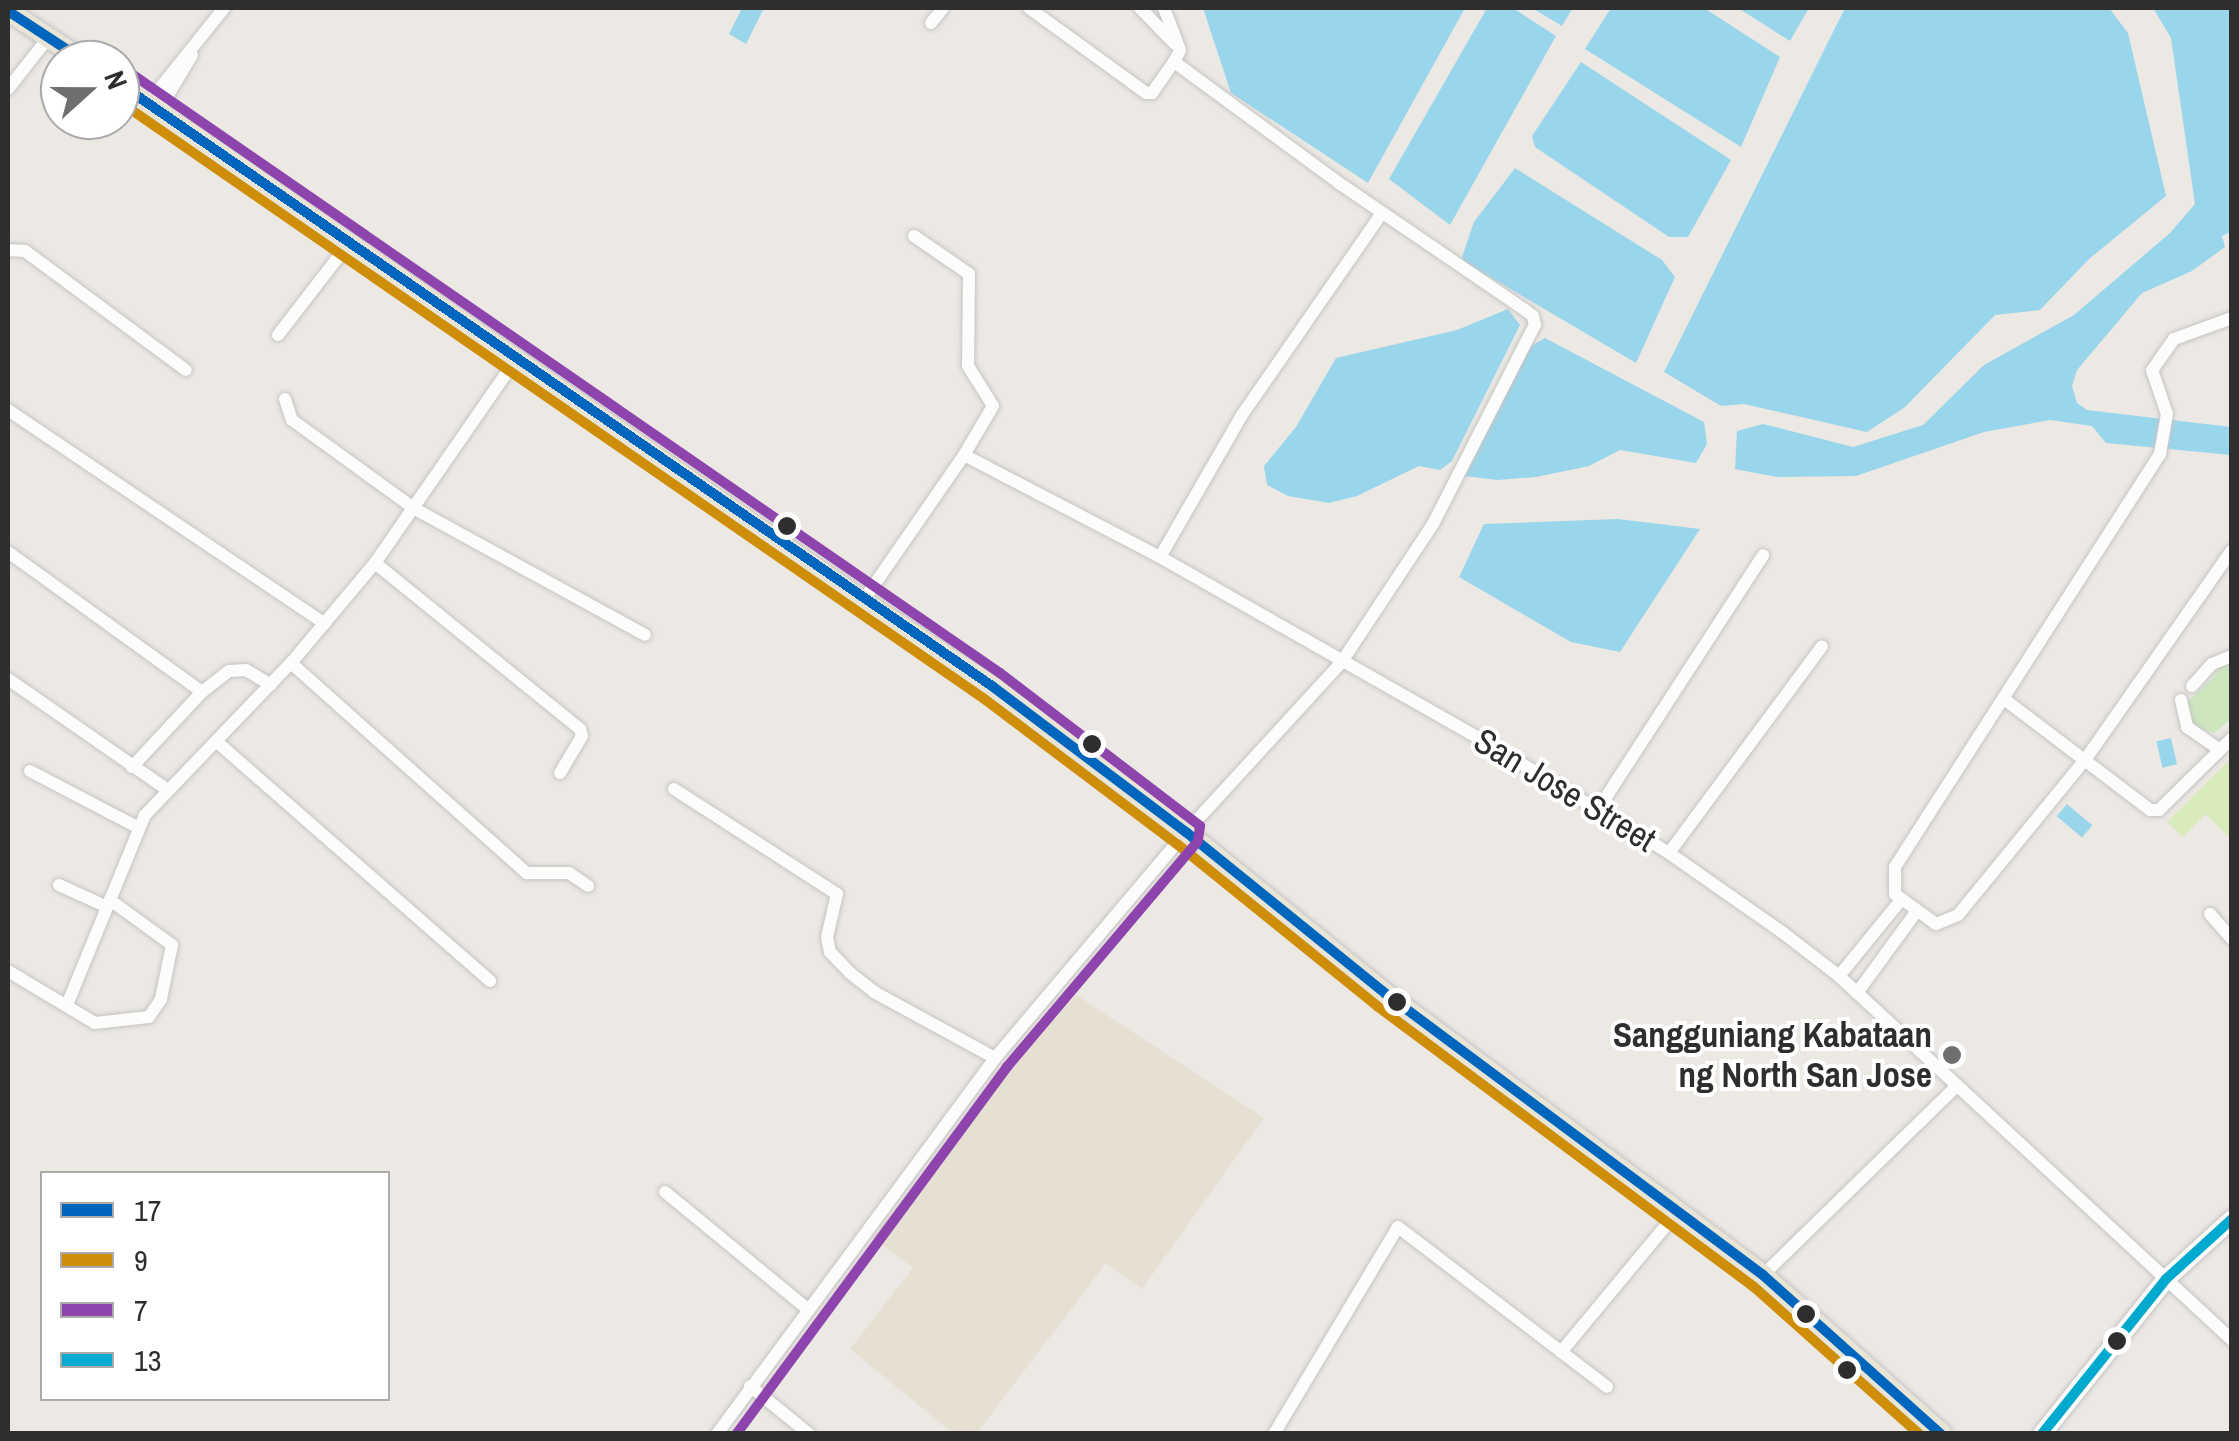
<!DOCTYPE html>
<style>
body{margin:0}
#map{position:relative;width:2239px;height:1441px;overflow:hidden;background:#ece8e4;font-family:"Archivo Narrow",sans-serif}
div>[style]{position:absolute}
[style*='--x']{left:calc(var(--x)*1px);top:calc(var(--y)*1px);width:calc(var(--w)*1px);rotate:calc(var(--a)*1deg)}
.education>*{inset:0;background:#e6e0d3}
.green>*{inset:0;background:#cee6be}
.pitch>*{inset:0;background:#d9eabb}
.water>*{inset:0;background:#99d6ec;transform-origin:0 0}
.roads{filter:drop-shadow(0 0 2px #c5c4c5) drop-shadow(0 0 2px #c5c4c5)}
.minor>*{height:12px;margin:-6px;padding:0 6px;transform-origin:6px;border-radius:6px;background:#fcfcfb}
.secondary>*{height:18px;margin:-9px;padding:0 9px;transform-origin:9px;border-radius:9px;background:#fcfcfb}
.primary>*{height:20px;margin:-10px;padding:0 10px;transform-origin:10px;border-radius:10px;background:#e8e4d6}
.bus-1>*{height:10px;margin:-5px;padding:0 5px;transform-origin:5px;border-radius:5px;background:#0065bd}
.bus-2>*{height:10px;margin:-5px;padding:0 5px;transform-origin:5px;border-radius:5px;background:#cf8e09}
.bus-3>*{height:10px;margin:-5px;padding:0 5px;transform-origin:5px;border-radius:5px;background:#8e44ad}
.bus-4>*{height:10px;margin:-5px;padding:0 5px;transform-origin:5px;border-radius:5px;background:#00a9ce}
.dots>*{width:28px;height:28px;translate:-50% -50%;box-sizing:border-box;border:5px solid #fff;border-radius:50%}
span{translate:-50% -50%;white-space:nowrap;text-align:center;line-height:1.15;-webkit-text-stroke:8px #fff;paint-order:stroke}
.street-label{font-size:35px;color:#2e2e2e}
.poi-label{font-size:35px;color:#2e2e2e;font-weight:700}
.right{translate:-100% -50%;text-align:right}
.frame{position:absolute;inset:0;border:10px solid #2e2e2e;pointer-events:none}
.legend{position:absolute;left:40px;top:1171px;width:350px;height:230px;box-sizing:border-box;background:#fff;border:2px solid #ababab;margin:0;padding:12px 18px;list-style:none;font-size:30px;color:#2e2e2e}
.legend li{display:flex;align-items:center;gap:20px;height:50px}
.legend b{width:50px;border:2px solid #ababab}
.north{position:absolute;left:40px;top:40px;width:100px;height:100px;box-sizing:border-box;background:#fff;border:2px solid #ababab;border-radius:50%;rotate:69deg;font-size:28px;font-weight:700;line-height:40px;text-align:center;color:#2e2e2e}
.north::after{content:'';display:block;margin:auto;width:35px;height:45px;background:#706f6e;clip-path:polygon(50% 0,100% 100%,50% 72%,0 100%)}
</style>
<div id="map">
<div class="education">
<div style="clip-path:polygon(1076px 995px,1264px 1118px,1142px 1289px,1106px 1263px,977px 1433px,953px 1433px,850px 1349px,913px 1268px,872px 1238px,993px 1087px)"></div>
</div>
<div class="green">
<div style="clip-path:polygon(2231px 662px,2231px 719px,2214px 733px,2196px 727px,2187px 719px,2187px 702px,2214px 677px,2218px 666px)"></div>
</div>
<div class="pitch">
<div style="clip-path:polygon(2231px 758px,2231px 839px,2206px 814px,2183px 837px,2167px 822px)"></div>
</div>
<div class="water">
<div style="clip-path:polygon(742px 8px,764px 8px,746px 44px,729px 34px)"></div>
<div style="clip-path:polygon(1203px 8px,1465px 8px,1368px 183px,1231px 93px)"></div>
<div style="clip-path:polygon(1487px 8px,1513px 8px,1556px 36px,1450px 225px,1389px 179px)"></div>
<div style="clip-path:polygon(1532px 8px,1573px 8px,1562px 26px)"></div>
<div style="clip-path:polygon(1611px 8px,1704px 8px,1780px 57px,1741px 147px,1585px 49px)"></div>
<div style="clip-path:polygon(1738px 8px,1809px 8px,1790px 41px)"></div>
<div style="clip-path:polygon(1845px 8px,2109px 8px,2128px 33px,2166px 196px,2089px 259px,2040px 310px,1995px 315px,1905px 407px,1867px 432px,1744px 404px,1721px 406px,1664px 372px)"></div>
<div style="clip-path:polygon(2153px 8px,2231px 8px,2232px 231px,2222px 236px,2225px 247px,2192px 271px,2142px 293px,2077px 370px,2072px 386px,2077px 403px,2087px 410px,2231px 427px,2231px 455px,2106px 443px,2092px 426px,2050px 420px,1984px 432px,1856px 476px,1777px 477px,1735px 469px,1737px 431px,1763px 424px,1853px 447px,1923px 425px,1984px 365px,2074px 315px,2170px 233px,2195px 204px,2171px 38px)"></div>
<div style="clip-path:polygon(1581px 62px,1731px 160px,1688px 237px,1669px 237px,1535px 147px,1532px 136px)"></div>
<div style="clip-path:polygon(1515px 168px,1662px 260px,1675px 277px,1636px 363px,1461px 260px,1474px 222px)"></div>
<div style="clip-path:polygon(1508px 309px,1520px 325px,1452px 461px,1440px 470px,1419px 466px,1357px 496px,1329px 503px,1288px 496px,1267px 485px,1264px 466px,1296px 427px,1336px 358px,1457px 330px)"></div>
<div style="clip-path:polygon(1545px 338px,1704px 422px,1707px 444px,1696px 463px,1620px 450px,1589px 466px,1536px 477px,1497px 480px,1465px 476px,1531px 346px)"></div>
<div style="clip-path:polygon(1618px 519px,1700px 529px,1620px 652px,1571px 642px,1459px 577px,1484px 524px)"></div>
<div style="left:2171px;top:738px;width:27px;height:15px;rotate:77deg"></div>
<div style="left:2067px;top:804px;width:33px;height:16px;rotate:40deg"></div>
</div>
<div class="roads">
<div class="minor">
<div style="--x:1029;--y:8;--w:145;--a:36"></div>
<div style="--x:1146;--y:93;--w:6;--a:0"></div>
<div style="--x:1152;--y:93;--w:38;--a:-55"></div>
<div style="--x:1140;--y:8;--w:50;--a:45.8"></div>
<div style="--x:931;--y:23;--w:19;--a:-51"></div>
<div style="--x:8;--y:89;--w:65;--a:-51.9"></div>
<div style="--x:148;--y:103;--w:122;--a:-51.3"></div>
<div style="--x:159;--y:110;--w:64;--a:-59"></div>
<div style="--x:914;--y:236;--w:67;--a:34.6"></div>
<div style="--x:969;--y:274;--w:92;--a:90.6"></div>
<div style="--x:968;--y:366;--w:47;--a:58"></div>
<div style="--x:993;--y:406;--w:57;--a:120.6"></div>
<div style="--x:8;--y:250;--w:17;--a:3"></div>
<div style="--x:25;--y:251;--w:200;--a:36.5"></div>
<div style="--x:2232;--y:318;--w:62;--a:160.1"></div>
<div style="--x:2174;--y:339;--w:38;--a:125"></div>
<div style="--x:2152;--y:370;--w:46;--a:71.2"></div>
<div style="--x:2167;--y:414;--w:41;--a:99.9"></div>
<div style="--x:2160;--y:454;--w:491;--a:122.7"></div>
<div style="--x:1895;--y:867;--w:27;--a:90"></div>
<div style="--x:1895;--y:894;--w:51;--a:36.2"></div>
<div style="--x:1936;--y:924;--w:24;--a:-22"></div>
<div style="--x:1958;--y:915;--w:200;--a:-50.7"></div>
<div style="--x:2085;--y:760;--w:256;--a:-55"></div>
<div style="--x:278;--y:335;--w:116;--a:-52.3"></div>
<div style="--x:285;--y:399;--w:22;--a:72"></div>
<div style="--x:292;--y:420;--w:152;--a:35.9"></div>
<div style="--x:415;--y:509;--w:262;--a:28.7"></div>
<div style="--x:8;--y:410;--w:382;--a:34"></div>
<div style="--x:8;--y:552;--w:239;--a:35.8"></div>
<div style="--x:1160;--y:557;--w:164;--a:-60"></div>
<div style="--x:1242;--y:415;--w:246;--a:-55.3"></div>
<div style="--x:375;--y:563;--w:264;--a:39"></div>
<div style="--x:580;--y:729;--w:7;--a:74"></div>
<div style="--x:582;--y:736;--w:43;--a:120.7"></div>
<div style="--x:863;--y:601;--w:178;--a:-55.3"></div>
<div style="--x:964;--y:455;--w:221;--a:27.5"></div>
<div style="--x:1160;--y:557;--w:378;--a:29.6"></div>
<div style="--x:1489;--y:744;--w:210;--a:31.2"></div>
<div style="--x:1669;--y:853;--w:138;--a:35"></div>
<div style="--x:1782;--y:932;--w:72;--a:37.7"></div>
<div style="--x:1839;--y:976;--w:536;--a:42.81"></div>
<div style="--x:291;--y:663;--w:316;--a:41.7"></div>
<div style="--x:527;--y:873;--w:42;--a:0"></div>
<div style="--x:569;--y:873;--w:23;--a:34"></div>
<div style="--x:8;--y:679;--w:195;--a:34.8"></div>
<div style="--x:2192;--y:686;--w:30;--a:-48"></div>
<div style="--x:2212;--y:664;--w:22;--a:-22"></div>
<div style="--x:2004;--y:699;--w:183;--a:37.2"></div>
<div style="--x:2150;--y:810;--w:9;--a:0"></div>
<div style="--x:2159;--y:810;--w:103;--a:-44.6"></div>
<div style="--x:2181;--y:700;--w:28;--a:77"></div>
<div style="--x:2187;--y:727;--w:40;--a:34.9"></div>
<div style="--x:217;--y:742;--w:363;--a:41.2"></div>
<div style="--x:132;--y:767;--w:103;--a:-47"></div>
<div style="--x:202;--y:692;--w:34;--a:-38"></div>
<div style="--x:229;--y:671;--w:17;--a:-3"></div>
<div style="--x:246;--y:670;--w:29;--a:31"></div>
<div style="--x:30;--y:771;--w:123;--a:27.6"></div>
<div style="--x:674;--y:789;--w:194;--a:32.8"></div>
<div style="--x:837;--y:894;--w:44;--a:103.1"></div>
<div style="--x:827;--y:937;--w:15;--a:79"></div>
<div style="--x:830;--y:952;--w:29;--a:46"></div>
<div style="--x:850;--y:973;--w:31;--a:38"></div>
<div style="--x:874;--y:992;--w:138;--a:28.6"></div>
<div style="--x:1597;--y:811;--w:305;--a:-57"></div>
<div style="--x:1669;--y:853;--w:257;--a:-53.5"></div>
<div style="--x:59;--y:885;--w:51;--a:24.5"></div>
<div style="--x:2210;--y:914;--w:33;--a:49"></div>
<div style="--x:8;--y:971;--w:101;--a:30.9"></div>
<div style="--x:95;--y:1023;--w:54;--a:-6.3"></div>
<div style="--x:149;--y:1017;--w:22;--a:-56"></div>
<div style="--x:161;--y:999;--w:55;--a:-78.5"></div>
<div style="--x:172;--y:945;--w:77;--a:-144"></div>
<div style="--x:1839;--y:976;--w:98;--a:-50.8"></div>
<div style="--x:1857;--y:993;--w:100;--a:-53.9"></div>
<div style="--x:67;--y:1005;--w:205;--a:-67.7"></div>
<div style="--x:145;--y:815;--w:211;--a:-46.2"></div>
<div style="--x:291;--y:663;--w:131;--a:-50"></div>
<div style="--x:375;--y:563;--w:249;--a:-55.3"></div>
<div style="--x:665;--y:1192;--w:183;--a:39.4"></div>
<div style="--x:1763;--y:1275;--w:271;--a:-44.3"></div>
<div style="--x:1561;--y:1352;--w:183;--a:-50.3"></div>
<div style="--x:750;--y:1386;--w:76;--a:39.1"></div>
<div style="--x:717;--y:1434;--w:468;--a:-53.5"></div>
<div style="--x:995;--y:1058;--w:296;--a:-49.8"></div>
<div style="--x:1186;--y:832;--w:229;--a:-47.5"></div>
<div style="--x:1341;--y:663;--w:167;--a:-56.5"></div>
<div style="--x:1433;--y:524;--w:224;--a:-62.9"></div>
<div style="--x:1535;--y:325;--w:9;--a:-103"></div>
<div style="--x:1533;--y:316;--w:10;--a:-143"></div>
<div style="--x:1525;--y:310;--w:225;--a:-145.7"></div>
<div style="--x:1339;--y:183;--w:205;--a:-143.7"></div>
<div style="--x:1174;--y:62;--w:13;--a:-63"></div>
<div style="--x:1180;--y:50;--w:45;--a:-110.9"></div>
<div style="--x:1274;--y:1434;--w:241;--a:-59.1"></div>
<div style="--x:1398;--y:1227;--w:263;--a:37.4"></div>
</div>
<div class="secondary">
<div style="--x:2042;--y:1434;--w:198;--a:-51.3"></div>
<div style="--x:2166;--y:1279;--w:89;--a:-42.3"></div>
</div>
<div class="primary">
<div style="--x:8;--y:11;--w:90;--a:33.2"></div>
<div style="--x:120;--y:84;--w:905;--a:34.83"></div>
<div style="--x:863;--y:601;--w:154;--a:33.4"></div>
<div style="--x:992;--y:686;--w:243;--a:37"></div>
<div style="--x:1186;--y:832;--w:257;--a:39"></div>
<div style="--x:1386;--y:994;--w:470;--a:36.7"></div>
<div style="--x:1763;--y:1275;--w:239;--a:41.6"></div>
</div>
</div>
<div class="bus-1">
<div style="--x:8;--y:11;--w:90;--a:33.2"></div>
<div style="--x:120;--y:84;--w:1060;--a:34.62"></div>
<div style="--x:992;--y:686;--w:243;--a:37"></div>
<div style="--x:1186;--y:832;--w:257;--a:39"></div>
<div style="--x:1386;--y:994;--w:470;--a:36.7"></div>
<div style="--x:1763;--y:1275;--w:239;--a:41.8"></div>
</div>
<div class="bus-2">
<div style="--x:120;--y:102;--w:1049;--a:34.63"></div>
<div style="--x:983;--y:698;--w:243;--a:37"></div>
<div style="--x:1177;--y:844;--w:257;--a:39"></div>
<div style="--x:1377;--y:1006;--w:470;--a:36.7"></div>
<div style="--x:1754;--y:1287;--w:221;--a:41.7"></div>
</div>
<div class="bus-3">
<div style="--x:129;--y:72;--w:1058;--a:34.61"></div>
<div style="--x:1000;--y:673;--w:252;--a:37.4"></div>
<div style="--x:1200;--y:826;--w:15;--a:98"></div>
<div style="--x:1198;--y:841;--w:296;--a:130.2"></div>
<div style="--x:1007;--y:1067;--w:456;--a:126.4"></div>
</div>
<div class="bus-4">
<div style="--x:2042;--y:1434;--w:198;--a:-51.3"></div>
<div style="--x:2166;--y:1279;--w:89;--a:-42.3"></div>
</div>
<div class="dots">
<div style="left:787px;top:526px;background:#2e2e2e"></div>
<div style="left:1092px;top:744px;background:#2e2e2e"></div>
<div style="left:1397px;top:1002px;background:#2e2e2e"></div>
<div style="left:1952px;top:1055px;background:#706f6e"></div>
<div style="left:1806px;top:1314px;background:#2e2e2e"></div>
<div style="left:2117px;top:1341px;background:#2e2e2e"></div>
<div style="left:1847px;top:1370px;background:#2e2e2e"></div>
</div>
<div class="street-label">
<span style="left:1565px;top:790px;rotate:31deg">San Jose Street</span>
</div>
<div class="poi-label">
<span class="right" style="left:1932px;top:1055px">Sangguniang Kabataan<br>ng North San Jose</span>
</div>
<div class="frame"></div>
<ul class="legend">
<li><b style="height:12px;background:#0065bd"></b>17</li>
<li><b style="height:12px;background:#cf8e09"></b>9</li>
<li><b style="height:12px;background:#8e44ad"></b>7</li>
<li><b style="height:12px;background:#00a9ce"></b>13</li>
</ul>
<div class="north">N</div>
</div>
